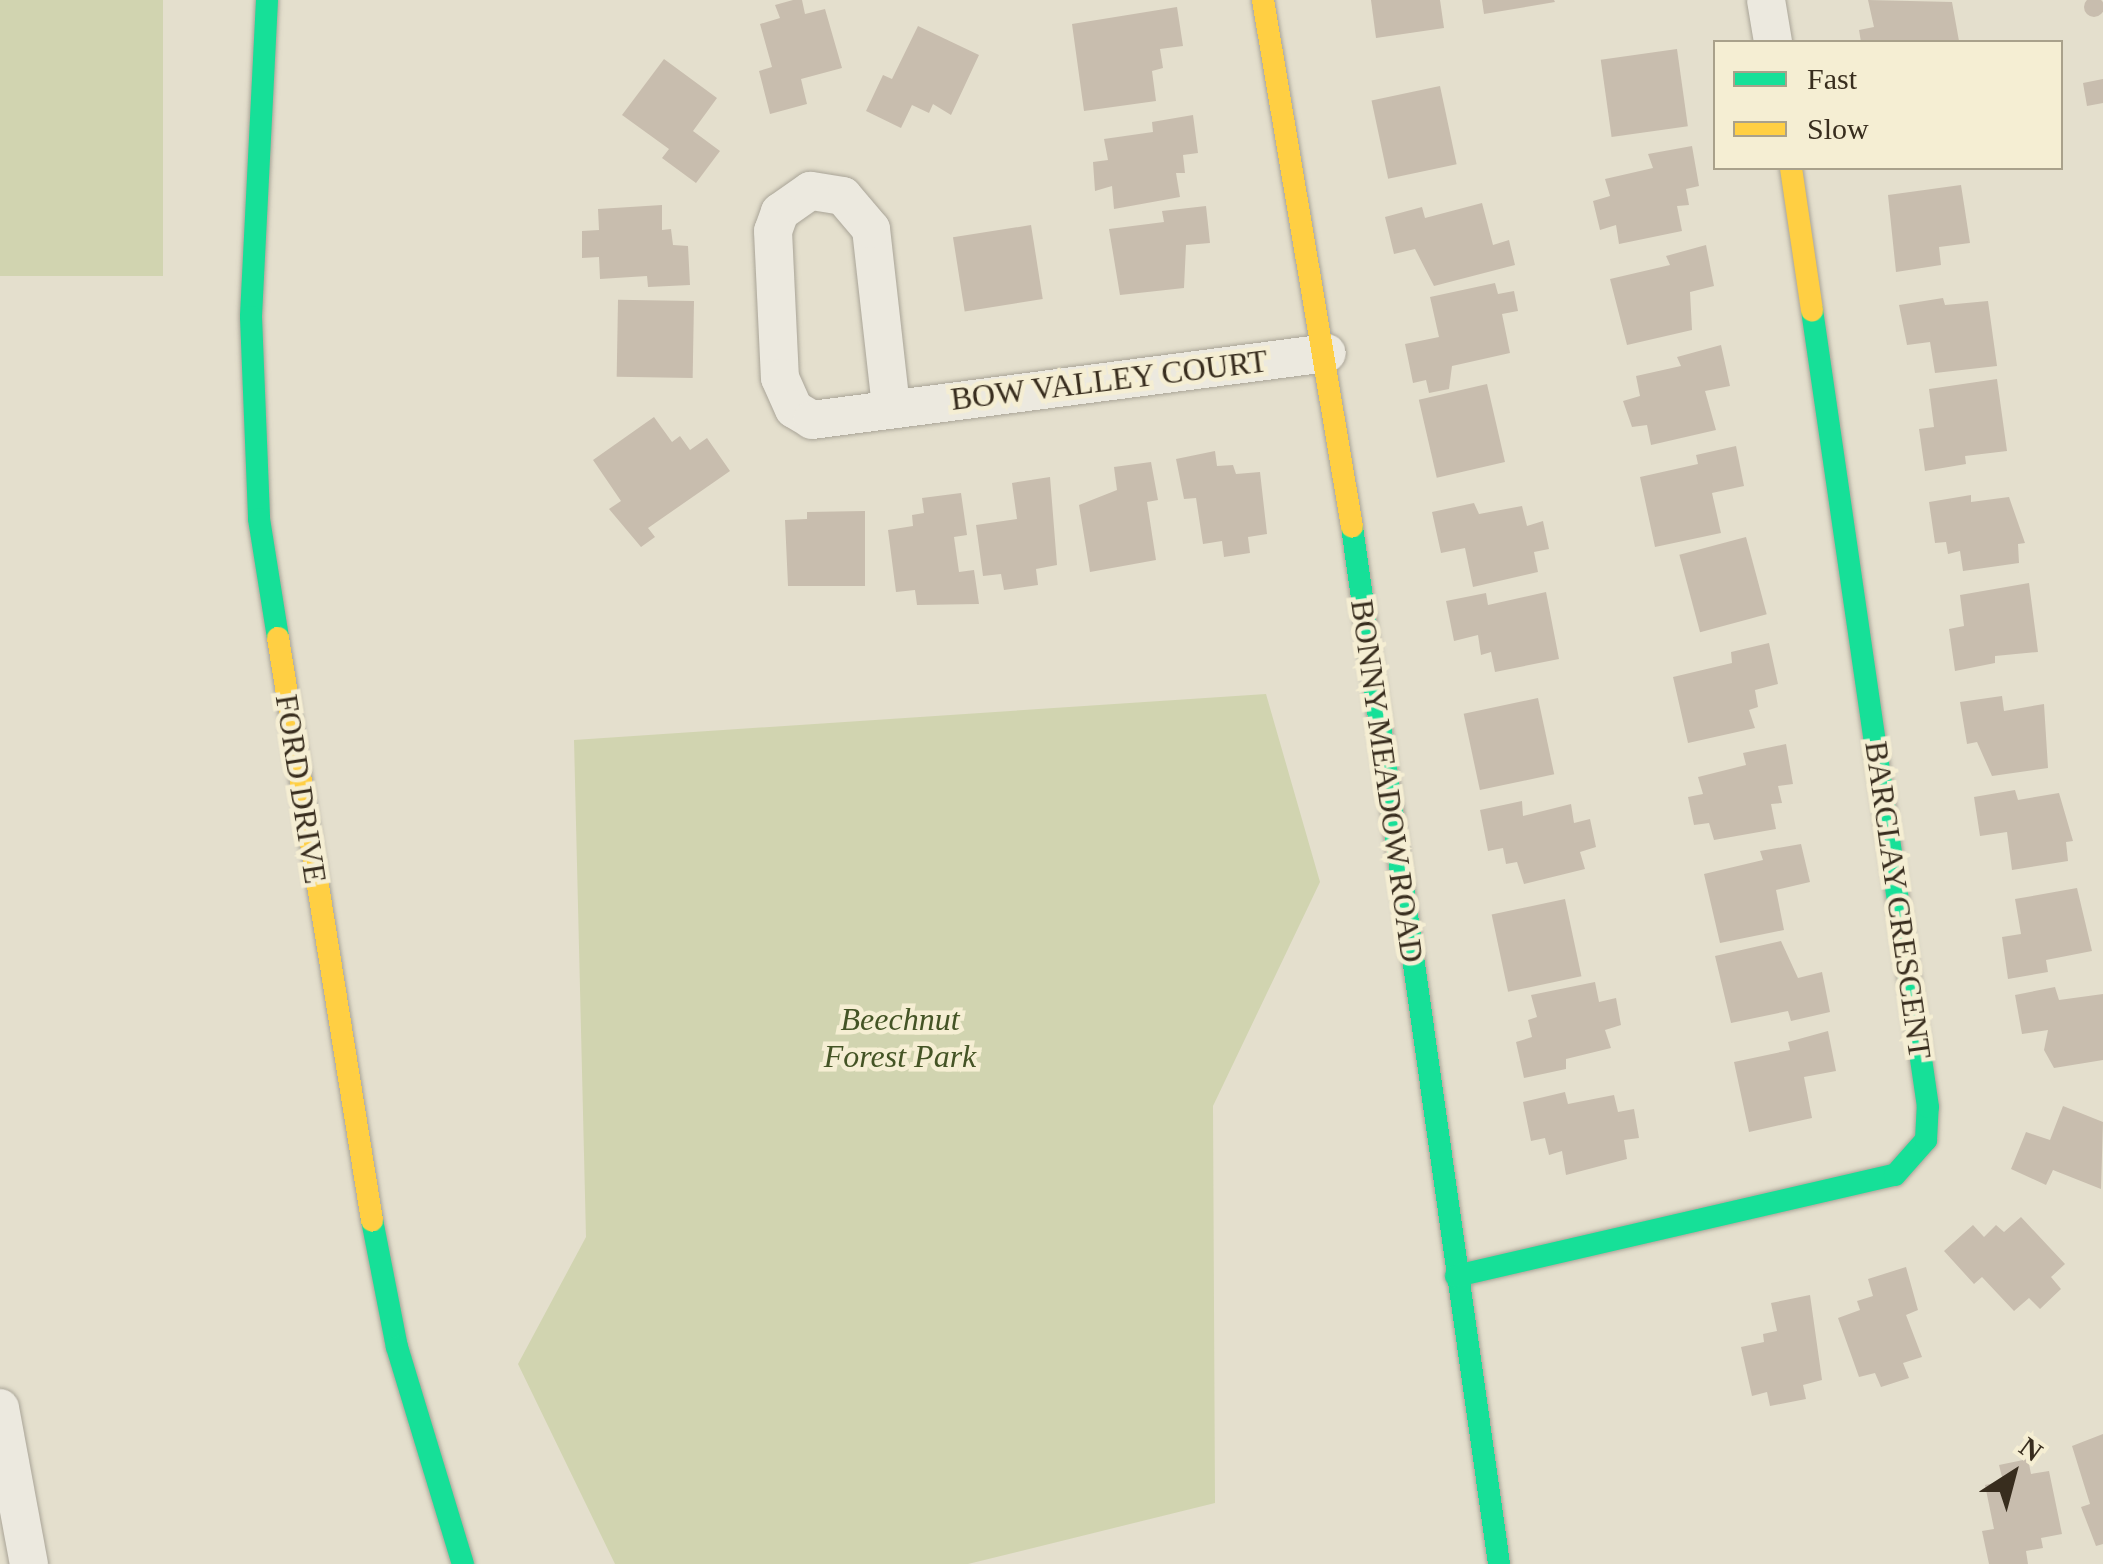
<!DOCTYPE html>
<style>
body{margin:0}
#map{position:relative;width:2103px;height:1564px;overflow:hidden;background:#e4dfcd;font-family:"Times New Roman",serif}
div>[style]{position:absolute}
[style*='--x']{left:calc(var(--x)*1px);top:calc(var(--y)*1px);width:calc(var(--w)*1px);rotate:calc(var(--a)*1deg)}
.green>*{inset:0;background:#d1d4b0;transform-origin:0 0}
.building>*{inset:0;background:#c8bdae;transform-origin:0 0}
.round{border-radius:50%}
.roads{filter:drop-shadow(0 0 2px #a9a497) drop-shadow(0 0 2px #a9a497)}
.street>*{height:38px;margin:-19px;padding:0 19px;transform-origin:19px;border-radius:19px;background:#ece9df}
.fast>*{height:22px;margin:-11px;padding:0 11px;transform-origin:11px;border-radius:11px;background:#16e098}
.slow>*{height:22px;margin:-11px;padding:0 11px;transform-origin:11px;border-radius:11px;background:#ffcf43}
span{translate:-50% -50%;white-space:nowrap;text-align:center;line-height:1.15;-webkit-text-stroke:9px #f5eed3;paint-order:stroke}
.street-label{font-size:32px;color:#382d1e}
.park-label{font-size:32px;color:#445425;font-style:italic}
.legend{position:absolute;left:1713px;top:40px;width:350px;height:130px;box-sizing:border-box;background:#f5eed3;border:2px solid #a9a18b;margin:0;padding:12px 18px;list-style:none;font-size:30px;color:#382d1e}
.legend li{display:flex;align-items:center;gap:20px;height:50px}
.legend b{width:50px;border:2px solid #a9a18b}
.north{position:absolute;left:1963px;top:1424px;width:100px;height:100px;-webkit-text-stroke:8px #f5eed3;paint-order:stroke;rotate:36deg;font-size:28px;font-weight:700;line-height:40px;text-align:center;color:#382d1e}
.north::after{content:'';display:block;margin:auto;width:35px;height:45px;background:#382d1e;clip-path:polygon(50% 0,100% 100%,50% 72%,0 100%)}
</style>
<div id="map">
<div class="green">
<div style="left:0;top:0;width:163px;height:276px"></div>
<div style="clip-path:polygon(1266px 694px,1320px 882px,1213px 1106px,1215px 1503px,968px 1564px,615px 1564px,518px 1364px,586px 1237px,574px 740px)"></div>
</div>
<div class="building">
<div class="round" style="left:2084px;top:-3px;width:20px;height:20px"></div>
<div style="clip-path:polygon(793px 0,802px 0,805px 14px,825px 9px,842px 68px,801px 79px,807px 104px,770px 114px,759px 71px,772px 67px,760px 24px,780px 18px,775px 5px)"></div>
<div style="clip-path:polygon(1371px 0,1440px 0,1444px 28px,1376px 38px)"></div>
<div style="clip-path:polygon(1482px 0,1554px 0,1555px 2px,1484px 14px)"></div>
<div style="clip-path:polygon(1868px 0,1952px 2px,1959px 41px,1861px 42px,1859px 30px,1874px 27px)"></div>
<div style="clip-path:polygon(1177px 7px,1183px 46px,1160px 49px,1163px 68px,1152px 71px,1156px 101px,1084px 111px,1072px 24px)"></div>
<div style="clip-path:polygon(918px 26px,979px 55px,951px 115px,933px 104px,929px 113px,912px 105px,901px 128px,866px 111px,883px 75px,892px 79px)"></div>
<div style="left:1677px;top:49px;width:78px;height:77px;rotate:82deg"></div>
<div style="clip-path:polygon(664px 59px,717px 98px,693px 131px,720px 151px,696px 183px,662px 158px,669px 149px,622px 115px)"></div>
<div style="clip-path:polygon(2103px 79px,2103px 103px,2087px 106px,2083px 83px)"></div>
<div style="left:1440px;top:86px;width:80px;height:70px;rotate:78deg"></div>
<div style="clip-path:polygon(1193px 115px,1198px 153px,1183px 155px,1185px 173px,1176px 173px,1180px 197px,1114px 209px,1112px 186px,1095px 191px,1093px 162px,1108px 160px,1104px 139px,1153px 132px,1152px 122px)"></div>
<div style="clip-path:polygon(1692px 146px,1699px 186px,1686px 189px,1689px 205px,1677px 206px,1682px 231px,1619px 244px,1616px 225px,1600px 230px,1593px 201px,1610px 196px,1605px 179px,1653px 168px,1648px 154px)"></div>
<div style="clip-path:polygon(1961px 185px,1970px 243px,1939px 247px,1941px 265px,1896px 272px,1888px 195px)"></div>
<div style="clip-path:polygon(1482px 203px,1493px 245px,1509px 240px,1515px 265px,1434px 286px,1415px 249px,1394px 254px,1385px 217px,1422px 207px,1425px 218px)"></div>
<div style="clip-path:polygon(662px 205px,662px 230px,671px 229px,673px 245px,688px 246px,690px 285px,648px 287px,647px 276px,600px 279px,599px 257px,582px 258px,582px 231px,599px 230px,598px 209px)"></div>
<div style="clip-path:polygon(1206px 206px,1210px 243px,1186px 245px,1184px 288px,1120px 295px,1109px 229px,1164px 222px,1162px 211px)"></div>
<div style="left:1031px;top:225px;width:75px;height:79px;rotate:81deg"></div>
<div style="clip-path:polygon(1706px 245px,1714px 286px,1690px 292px,1692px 330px,1627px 345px,1610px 279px,1670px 265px,1666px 256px)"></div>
<div style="clip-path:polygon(1495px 283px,1498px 294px,1514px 291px,1518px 311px,1502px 314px,1510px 353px,1452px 366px,1449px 389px,1429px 393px,1426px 380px,1413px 383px,1405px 344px,1439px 337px,1430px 297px)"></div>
<div style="clip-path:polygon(1943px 298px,1945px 305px,1988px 301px,1997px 366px,1935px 373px,1930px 342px,1907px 345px,1899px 305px)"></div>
<div style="left:694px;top:301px;width:77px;height:76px;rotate:91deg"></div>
<div style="clip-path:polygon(1721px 345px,1730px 386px,1705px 391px,1716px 430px,1651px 445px,1647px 425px,1632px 427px,1623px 401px,1640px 396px,1636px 376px,1681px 366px,1677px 357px)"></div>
<div style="clip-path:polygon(1997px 379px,2007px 451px,1965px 456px,1966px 464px,1925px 471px,1919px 429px,1934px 427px,1929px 389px)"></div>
<div style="left:1487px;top:384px;width:80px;height:70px;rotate:77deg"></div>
<div style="clip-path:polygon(654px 417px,672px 442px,680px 436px,690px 450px,707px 438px,730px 471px,648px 528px,655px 537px,641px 547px,609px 509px,621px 501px,593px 460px)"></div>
<div style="clip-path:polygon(1736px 446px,1744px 486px,1712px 493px,1721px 533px,1655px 547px,1640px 477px,1698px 464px,1696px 455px)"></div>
<div style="clip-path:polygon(1215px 451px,1217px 466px,1233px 465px,1236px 474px,1260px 472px,1267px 534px,1248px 537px,1250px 553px,1224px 557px,1222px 541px,1203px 544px,1196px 498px,1184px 499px,1176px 459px)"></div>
<div style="clip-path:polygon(1151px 462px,1158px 500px,1147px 502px,1156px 560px,1090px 572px,1079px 505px,1117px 490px,1114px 467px)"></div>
<div style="clip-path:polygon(1050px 477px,1057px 565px,1036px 569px,1038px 585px,1004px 590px,1001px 574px,983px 576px,976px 525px,1017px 519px,1012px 483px)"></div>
<div style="clip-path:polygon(961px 493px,967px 535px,954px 537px,959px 572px,974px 570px,979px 604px,917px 605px,915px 590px,896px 592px,888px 530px,913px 526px,912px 515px,924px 513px,922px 498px)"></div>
<div style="clip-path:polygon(1971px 495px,1971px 502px,2009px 497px,2025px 543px,2018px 544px,2019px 563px,1963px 571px,1960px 551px,1948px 554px,1946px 542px,1935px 543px,1929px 502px)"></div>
<div style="clip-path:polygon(1474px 503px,1479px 514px,1522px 506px,1527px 526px,1543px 521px,1549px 549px,1534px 552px,1538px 572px,1473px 587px,1465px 548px,1441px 553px,1432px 512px)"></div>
<div style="clip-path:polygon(865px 511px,865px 586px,788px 586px,785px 520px,807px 519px,807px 512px)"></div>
<div style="left:1746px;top:537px;width:80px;height:69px;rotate:75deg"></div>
<div style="clip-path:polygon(2029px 583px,2038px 652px,1995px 656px,1995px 663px,1955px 671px,1949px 629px,1964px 626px,1960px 595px)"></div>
<div style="clip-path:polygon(1546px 592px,1559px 659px,1495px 672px,1491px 652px,1481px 655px,1478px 635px,1454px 641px,1446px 601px,1486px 593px,1488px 605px)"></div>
<div style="clip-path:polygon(1769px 643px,1778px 684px,1755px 690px,1758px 707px,1749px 710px,1755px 728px,1688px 743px,1673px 677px,1732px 663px,1731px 652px)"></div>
<div style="clip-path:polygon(2002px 696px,2004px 711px,2044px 704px,2048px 768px,1992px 776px,1977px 742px,1967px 744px,1960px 702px)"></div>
<div style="left:1538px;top:698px;width:78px;height:76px;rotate:78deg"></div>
<div style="clip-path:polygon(1786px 744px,1793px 784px,1778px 786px,1782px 803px,1771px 804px,1776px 829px,1714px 840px,1709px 823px,1694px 825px,1688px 797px,1703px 794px,1698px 777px,1746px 765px,1743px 753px)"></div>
<div style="clip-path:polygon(2015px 790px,2018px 800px,2059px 793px,2073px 841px,2066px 842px,2068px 861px,2012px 870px,2007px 832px,1980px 836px,1974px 797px)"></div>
<div style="clip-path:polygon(1522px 801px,1523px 816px,1571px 804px,1574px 823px,1590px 819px,1596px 847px,1580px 852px,1585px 869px,1524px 884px,1517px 862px,1506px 864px,1503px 848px,1488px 851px,1480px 810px)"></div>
<div style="clip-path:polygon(1801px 844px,1810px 882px,1776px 890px,1784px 930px,1720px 943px,1704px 874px,1763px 860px,1760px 851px)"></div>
<div style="clip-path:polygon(2077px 888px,2092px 951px,2046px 960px,2048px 972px,2008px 979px,2002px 937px,2021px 934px,2015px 899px)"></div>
<div style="left:1565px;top:899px;width:79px;height:75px;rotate:78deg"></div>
<div style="clip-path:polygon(1781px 941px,1798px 978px,1822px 972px,1830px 1012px,1791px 1021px,1788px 1011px,1731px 1023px,1715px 956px)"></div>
<div style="clip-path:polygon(1595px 982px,1599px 1002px,1616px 998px,1621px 1025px,1605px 1030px,1611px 1048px,1566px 1059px,1566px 1069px,1524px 1078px,1516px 1042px,1532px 1037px,1528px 1020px,1537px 1017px,1531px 995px)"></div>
<div style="clip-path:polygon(2055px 987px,2059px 1000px,2103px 994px,2103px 1060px,2054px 1068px,2044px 1050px,2048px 1030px,2022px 1034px,2015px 995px)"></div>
<div style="clip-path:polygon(1828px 1031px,1836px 1071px,1804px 1077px,1812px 1118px,1749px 1132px,1734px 1062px,1790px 1050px,1788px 1042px)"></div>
<div style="clip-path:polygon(1565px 1092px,1568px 1104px,1614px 1095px,1618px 1112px,1634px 1109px,1639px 1138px,1624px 1140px,1627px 1159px,1566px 1175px,1562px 1151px,1549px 1155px,1545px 1138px,1531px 1141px,1523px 1102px)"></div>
<div style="clip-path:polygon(2063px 1106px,2103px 1122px,2101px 1189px,2053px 1170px,2046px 1185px,2011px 1169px,2026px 1132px,2050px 1140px)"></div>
<div style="clip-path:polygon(2021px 1217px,2065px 1264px,2051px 1277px,2061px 1289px,2040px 1309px,2029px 1298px,2014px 1311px,1982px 1277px,1974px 1284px,1944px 1251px,1973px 1225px,1984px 1237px,1996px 1225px,2004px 1232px)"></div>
<div style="clip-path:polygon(1906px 1267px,1918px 1310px,1906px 1315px,1922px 1357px,1903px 1363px,1909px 1378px,1881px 1387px,1875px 1373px,1859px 1377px,1838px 1318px,1860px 1310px,1857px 1301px,1873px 1296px,1868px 1279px)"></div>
<div style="clip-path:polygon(1810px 1295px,1822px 1380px,1803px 1385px,1806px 1399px,1770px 1406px,1767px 1392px,1752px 1396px,1741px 1347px,1764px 1342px,1763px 1334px,1777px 1331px,1771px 1303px)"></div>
<div style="clip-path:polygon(2103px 1434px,2103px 1544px,2096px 1546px,2081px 1507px,2090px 1504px,2072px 1446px)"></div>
<div style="clip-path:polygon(2028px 1459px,2031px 1474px,2049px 1471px,2062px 1534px,2041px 1538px,2043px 1548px,2026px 1551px,2028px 1564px,1989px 1564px,1982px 1531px,1994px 1529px,1985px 1485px,2003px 1481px,1999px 1465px)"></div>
</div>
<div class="roads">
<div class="street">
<div style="--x:1766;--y:0;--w:43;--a:80.5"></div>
<div style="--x:891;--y:407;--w:179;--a:-96.4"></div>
<div style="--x:871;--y:229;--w:43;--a:-130.3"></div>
<div style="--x:843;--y:196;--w:33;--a:-171"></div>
<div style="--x:810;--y:191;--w:37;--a:145"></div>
<div style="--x:780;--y:212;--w:20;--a:110"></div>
<div style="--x:773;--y:231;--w:147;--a:87.3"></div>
<div style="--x:780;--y:378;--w:34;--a:66"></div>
<div style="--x:794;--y:409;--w:21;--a:31"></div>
<div style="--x:812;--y:420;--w:519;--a:-7.41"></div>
<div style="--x:0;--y:1408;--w:159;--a:79.5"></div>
</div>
<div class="fast">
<div style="--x:267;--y:0;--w:317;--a:92.9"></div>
<div style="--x:251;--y:317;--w:202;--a:87.7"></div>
<div style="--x:259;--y:519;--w:121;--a:80.9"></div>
<div style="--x:1352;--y:527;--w:1047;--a:81.93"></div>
<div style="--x:372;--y:1220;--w:129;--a:78.9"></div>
<div style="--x:397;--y:1347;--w:227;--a:73.1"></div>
<div style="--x:1456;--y:1276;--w:450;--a:-13"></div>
<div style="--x:1895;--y:1175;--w:47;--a:-48.5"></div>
<div style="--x:1926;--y:1140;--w:33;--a:-87"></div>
<div style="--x:1928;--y:1107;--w:805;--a:-98.28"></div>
</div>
<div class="slow">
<div style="--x:1263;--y:0;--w:534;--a:80.41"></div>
<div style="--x:1791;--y:168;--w:144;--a:81.6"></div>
<div style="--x:278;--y:638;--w:590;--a:80.83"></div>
</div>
</div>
<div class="street-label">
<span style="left:1109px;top:380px;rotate:-7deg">BOW VALLEY COURT</span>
<span style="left:1387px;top:781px;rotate:82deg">BONNY MEADOW ROAD</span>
<span style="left:301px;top:789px;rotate:81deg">FORD DRIVE</span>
<span style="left:1898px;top:900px;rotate:82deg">BARCLAY CRESCENT</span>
</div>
<div class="park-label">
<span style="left:900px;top:1038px">Beechnut<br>Forest Park</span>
</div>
<ul class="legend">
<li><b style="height:12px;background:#16e098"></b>Fast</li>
<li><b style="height:12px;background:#ffcf43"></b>Slow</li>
</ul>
<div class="north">N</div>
</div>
